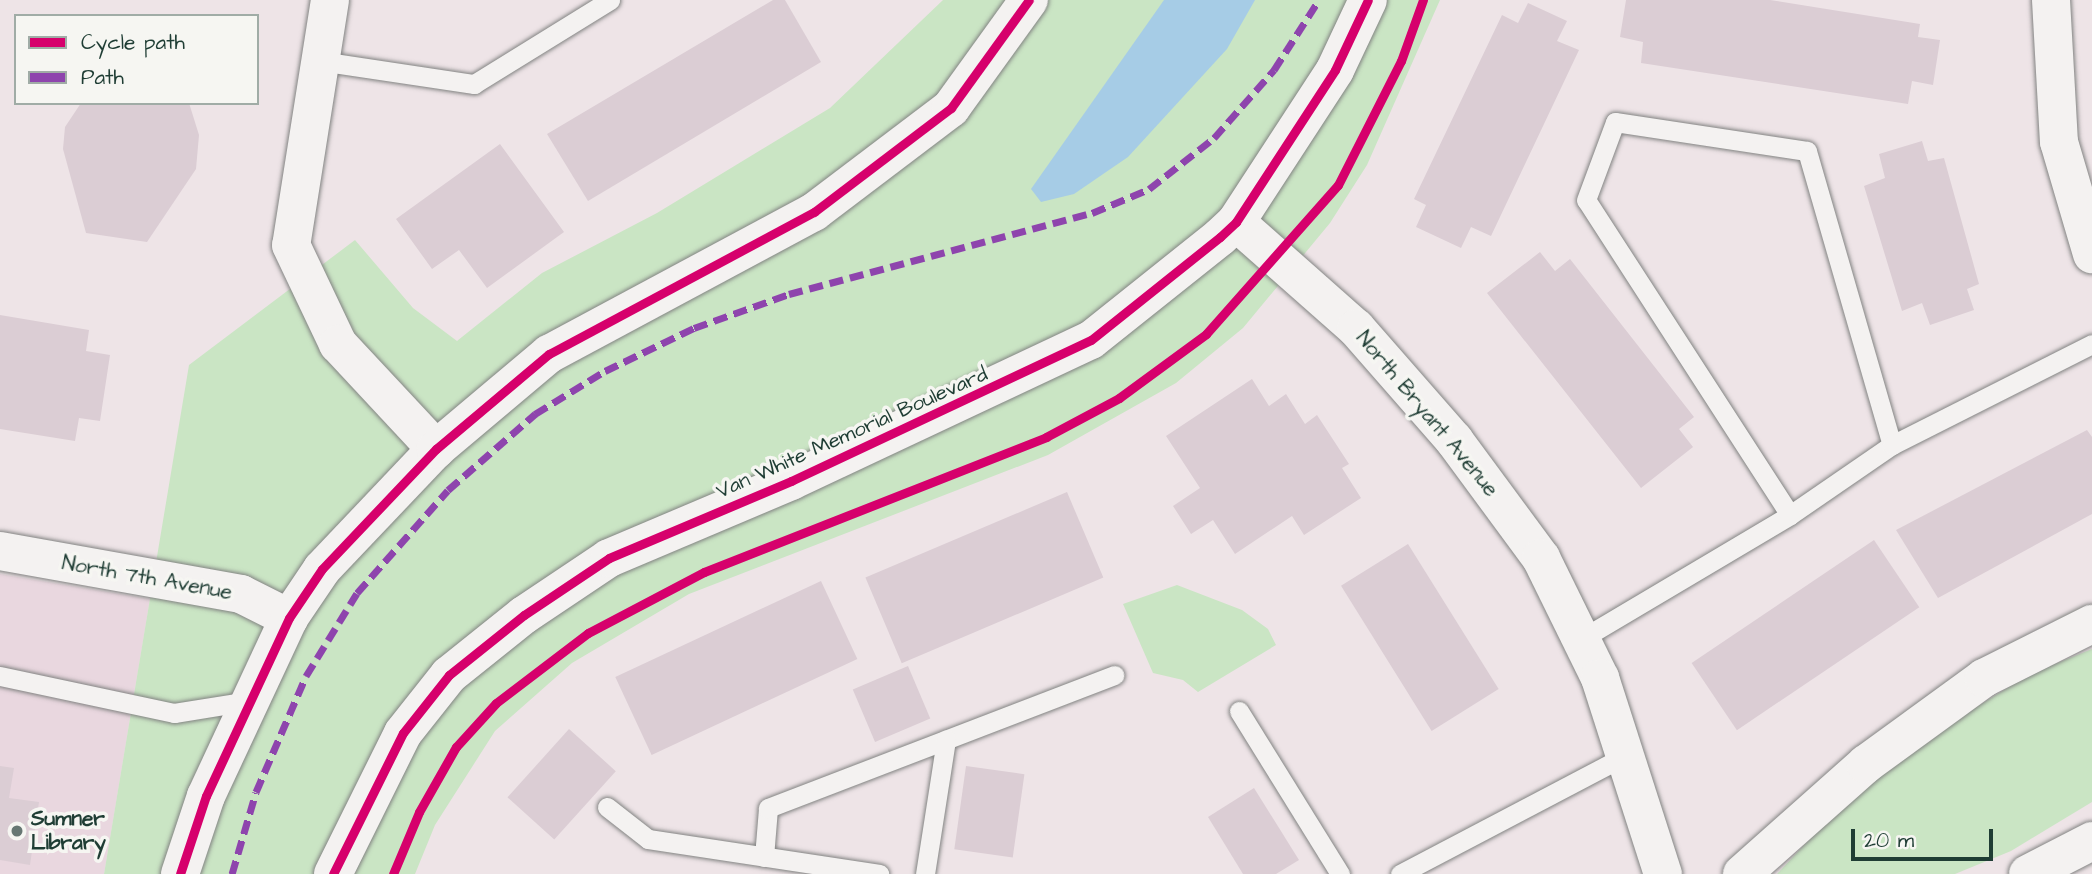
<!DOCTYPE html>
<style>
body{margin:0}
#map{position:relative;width:2092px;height:874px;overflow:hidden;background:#eee4e7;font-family:"Architects Daughter",sans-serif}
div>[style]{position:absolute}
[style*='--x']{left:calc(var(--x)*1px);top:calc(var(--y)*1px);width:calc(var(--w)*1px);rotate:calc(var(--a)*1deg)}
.built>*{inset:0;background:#e9d7df}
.green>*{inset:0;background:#cae5c4}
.water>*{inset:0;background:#a6cce6}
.building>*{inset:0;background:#dbcdd4;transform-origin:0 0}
.roads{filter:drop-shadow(0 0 2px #828382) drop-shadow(0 0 2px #828382)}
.lane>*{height:19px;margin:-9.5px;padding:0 9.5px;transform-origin:9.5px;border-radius:9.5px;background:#f4f2f1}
.street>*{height:38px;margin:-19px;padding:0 19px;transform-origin:19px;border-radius:19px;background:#f4f2f1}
.secondary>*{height:38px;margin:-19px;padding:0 19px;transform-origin:19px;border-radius:19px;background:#f4f2f1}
.quiet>*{height:7px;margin-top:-3.5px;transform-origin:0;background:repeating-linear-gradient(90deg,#8e44ad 0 14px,transparent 0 21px)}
.cycleway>*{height:9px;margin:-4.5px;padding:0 4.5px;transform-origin:4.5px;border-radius:4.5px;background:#d6006c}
.dots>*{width:19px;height:19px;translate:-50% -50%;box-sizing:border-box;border:4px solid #f6f6f2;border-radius:50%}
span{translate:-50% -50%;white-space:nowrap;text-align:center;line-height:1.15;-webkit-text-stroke:7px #f6f6f2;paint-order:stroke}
.street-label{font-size:21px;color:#1f3d34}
.poi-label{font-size:21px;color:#1f3d34;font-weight:700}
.left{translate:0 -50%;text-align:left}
.legend{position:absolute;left:14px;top:14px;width:245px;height:91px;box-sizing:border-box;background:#f6f6f2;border:2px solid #a0aca6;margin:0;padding:9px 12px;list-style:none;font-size:21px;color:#1f3d34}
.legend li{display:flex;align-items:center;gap:14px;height:35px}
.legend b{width:35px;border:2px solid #a0aca6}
.scale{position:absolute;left:1851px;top:829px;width:142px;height:32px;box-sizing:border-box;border:4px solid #1f3d34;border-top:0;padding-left:9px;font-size:21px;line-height:24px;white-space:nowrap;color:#1f3d34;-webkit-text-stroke:5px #f6f6f2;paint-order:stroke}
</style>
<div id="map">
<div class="built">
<div style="clip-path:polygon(0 574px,150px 599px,104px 874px,0 874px)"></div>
</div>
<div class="green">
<div style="clip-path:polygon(943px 0,1440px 0,1367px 165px,1330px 223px,1243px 328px,1176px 383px,1048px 455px,689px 594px,572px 663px,495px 731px,435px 825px,415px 874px,104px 874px,189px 365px,355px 240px,413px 308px,457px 341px,542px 273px,657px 213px,830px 108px)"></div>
<div style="clip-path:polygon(1177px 585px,1242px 610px,1268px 629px,1276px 645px,1198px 692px,1183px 680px,1153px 673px,1123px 604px)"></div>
<div style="clip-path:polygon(2092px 649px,2092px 802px,2011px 851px,1955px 874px,1777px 874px,1832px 815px,1929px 736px,2030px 674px)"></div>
</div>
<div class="water">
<div style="clip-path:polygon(1164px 0,1255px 0,1227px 49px,1128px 157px,1074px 194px,1041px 202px,1031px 189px)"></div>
</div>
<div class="building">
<div style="clip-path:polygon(773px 0,785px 0,821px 62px,588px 201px,547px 134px)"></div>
<div style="clip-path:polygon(1626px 0,1770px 0,1920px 24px,1918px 37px,1940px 40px,1933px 85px,1912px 81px,1908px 104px,1641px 63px,1643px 42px,1620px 37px)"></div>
<div style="clip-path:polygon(1528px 3px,1567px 21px,1557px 41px,1579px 50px,1491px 236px,1471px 227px,1461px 248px,1416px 227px,1426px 205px,1414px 199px,1502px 15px,1518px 23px)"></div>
<div style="clip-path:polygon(81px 103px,189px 103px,199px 135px,196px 169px,147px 242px,86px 233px,63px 149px,65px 127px)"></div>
<div style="clip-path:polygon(1922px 141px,1928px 161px,1944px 158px,1979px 284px,1967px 289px,1974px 310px,1930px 325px,1922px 303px,1902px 311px,1864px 186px,1885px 178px,1879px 154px)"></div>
<div style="clip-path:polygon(500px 144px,564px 232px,487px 288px,459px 250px,432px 269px,396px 219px)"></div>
<div style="clip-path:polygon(1540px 252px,1555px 271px,1570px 259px,1694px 417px,1679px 429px,1693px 447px,1641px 488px,1487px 293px)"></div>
<div style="clip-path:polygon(0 315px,89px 330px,86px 351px,110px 355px,100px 421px,79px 418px,75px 441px,0 429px)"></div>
<div style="clip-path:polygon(1252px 379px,1269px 406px,1286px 394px,1305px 424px,1317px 415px,1349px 464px,1342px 468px,1361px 498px,1304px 535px,1292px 516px,1235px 554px,1213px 520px,1191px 534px,1173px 506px,1200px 488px,1166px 436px)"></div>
<div style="clip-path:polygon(2087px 430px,2092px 437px,2092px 514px,1938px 598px,1896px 530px)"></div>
<div style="left:1067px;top:492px;width:93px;height:219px;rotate:67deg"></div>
<div style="left:1874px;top:540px;width:81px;height:220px;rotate:56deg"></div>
<div style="left:1408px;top:544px;width:171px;height:79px;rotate:58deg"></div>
<div style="left:821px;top:581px;width:86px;height:227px;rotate:65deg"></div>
<div style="left:908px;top:666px;width:57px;height:60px;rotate:67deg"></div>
<div style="left:569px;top:729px;width:63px;height:92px;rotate:42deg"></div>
<div style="clip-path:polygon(0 766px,14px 768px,9px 798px,39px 802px,30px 865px,0 860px)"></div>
<div style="left:966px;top:766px;width:59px;height:84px;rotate:8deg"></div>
<div style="clip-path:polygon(1254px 788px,1299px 860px,1276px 874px,1243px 874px,1208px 817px)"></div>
</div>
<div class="roads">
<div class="lane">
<div style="--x:320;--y:61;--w:156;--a:8.5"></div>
<div style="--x:474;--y:84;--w:160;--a:-31.7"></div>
<div style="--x:1790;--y:515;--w:124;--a:-34.5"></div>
<div style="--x:1583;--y:638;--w:241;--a:-30.7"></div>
<div style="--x:1790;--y:515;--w:375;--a:-122.9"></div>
<div style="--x:1586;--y:200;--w:83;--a:-69.6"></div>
<div style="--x:1615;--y:122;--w:194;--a:8.6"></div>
<div style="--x:1807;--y:151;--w:306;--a:73.9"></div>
<div style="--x:1892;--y:445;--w:224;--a:-26.8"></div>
<div style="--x:0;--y:676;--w:178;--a:12"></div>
<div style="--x:174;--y:713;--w:75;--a:-9.2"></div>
<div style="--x:1239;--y:711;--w:192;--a:58.2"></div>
<div style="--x:607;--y:807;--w:52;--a:38"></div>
<div style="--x:648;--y:839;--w:234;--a:8.6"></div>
<div style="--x:764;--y:857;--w:49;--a:-85.3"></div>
<div style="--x:768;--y:808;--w:371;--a:-21"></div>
<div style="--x:925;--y:874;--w:136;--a:-81.1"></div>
<div style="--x:1400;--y:874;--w:252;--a:-27.7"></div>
</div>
<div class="street">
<div style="--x:330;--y:0;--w:248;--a:99"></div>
<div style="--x:291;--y:245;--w:110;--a:64.6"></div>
<div style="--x:338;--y:344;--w:144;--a:47"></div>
<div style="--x:2051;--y:0;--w:142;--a:86.8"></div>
<div style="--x:2059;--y:142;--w:117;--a:73.6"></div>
<div style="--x:1236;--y:222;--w:160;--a:41.5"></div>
<div style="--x:1356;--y:328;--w:149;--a:48.8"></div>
<div style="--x:1454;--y:440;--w:147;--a:53.6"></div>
<div style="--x:1541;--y:558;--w:134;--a:63.8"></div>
<div style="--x:1600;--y:678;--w:206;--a:72.2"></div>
<div style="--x:0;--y:551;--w:245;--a:10.1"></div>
<div style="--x:241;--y:594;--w:54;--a:26.6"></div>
<div style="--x:1742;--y:874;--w:166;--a:-41.6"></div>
<div style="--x:1866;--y:764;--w:146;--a:-36.1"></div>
<div style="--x:1984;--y:678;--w:121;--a:-26.6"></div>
<div style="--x:2028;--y:874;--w:72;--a:-27.3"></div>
</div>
<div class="secondary">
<div style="--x:180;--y:874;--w:82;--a:-71.6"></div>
<div style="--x:206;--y:796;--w:196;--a:-65"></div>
<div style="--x:289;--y:618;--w:59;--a:-56"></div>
<div style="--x:322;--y:569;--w:166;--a:-46.5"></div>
<div style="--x:436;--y:449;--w:148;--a:-40.1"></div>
<div style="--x:549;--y:354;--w:301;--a:-28.2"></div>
<div style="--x:814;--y:212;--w:172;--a:-37.2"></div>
<div style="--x:951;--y:108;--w:133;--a:-54.2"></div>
<div style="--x:333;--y:874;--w:157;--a:-63.6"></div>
<div style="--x:403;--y:733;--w:74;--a:-51.6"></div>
<div style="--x:449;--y:675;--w:96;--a:-38.7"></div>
<div style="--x:524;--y:615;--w:102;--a:-33.8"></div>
<div style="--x:609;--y:558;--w:198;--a:-22.9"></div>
<div style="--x:791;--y:481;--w:331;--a:-25.2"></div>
<div style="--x:1091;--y:340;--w:165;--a:-38.6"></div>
<div style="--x:1220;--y:237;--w:22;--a:-43"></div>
<div style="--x:1236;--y:222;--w:181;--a:-56.9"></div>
<div style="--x:1335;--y:70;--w:77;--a:-64.8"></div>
</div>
</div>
<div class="quiet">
<div style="--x:232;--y:874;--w:85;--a:-73.7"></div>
<div style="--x:256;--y:792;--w:126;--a:-66.7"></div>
<div style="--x:306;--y:676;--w:97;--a:-58.4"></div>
<div style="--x:357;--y:593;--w:137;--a:-48.5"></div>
<div style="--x:448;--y:490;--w:116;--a:-41.1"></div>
<div style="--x:535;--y:414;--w:82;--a:-31.6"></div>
<div style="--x:605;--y:371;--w:99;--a:-25.8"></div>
<div style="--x:694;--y:328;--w:101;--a:-19.7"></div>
<div style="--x:789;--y:294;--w:314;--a:-15"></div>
<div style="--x:1092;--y:213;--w:62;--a:-22.8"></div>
<div style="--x:1149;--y:189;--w:83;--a:-38.1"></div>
<div style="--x:1214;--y:138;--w:91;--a:-48.6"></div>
<div style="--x:1274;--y:70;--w:83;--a:-57.3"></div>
</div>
<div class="cycleway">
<div style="--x:180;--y:874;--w:82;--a:-71.6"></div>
<div style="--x:206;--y:796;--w:196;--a:-65"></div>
<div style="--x:289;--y:618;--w:59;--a:-56"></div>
<div style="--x:322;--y:569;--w:166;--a:-46.5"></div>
<div style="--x:436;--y:449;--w:148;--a:-40.1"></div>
<div style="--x:549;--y:354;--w:301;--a:-28.2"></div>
<div style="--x:814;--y:212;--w:172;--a:-37.2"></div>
<div style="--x:951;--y:108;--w:133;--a:-54.2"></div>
<div style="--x:333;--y:874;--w:157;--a:-63.6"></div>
<div style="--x:403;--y:733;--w:74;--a:-51.6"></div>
<div style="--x:449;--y:675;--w:96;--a:-38.7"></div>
<div style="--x:524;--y:615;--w:102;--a:-33.8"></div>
<div style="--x:609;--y:558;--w:198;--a:-22.9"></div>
<div style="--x:791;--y:481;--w:331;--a:-25.2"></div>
<div style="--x:1091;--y:340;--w:165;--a:-38.6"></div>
<div style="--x:1220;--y:237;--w:22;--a:-43"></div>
<div style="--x:1236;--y:222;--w:181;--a:-56.9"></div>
<div style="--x:1335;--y:70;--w:77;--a:-64.8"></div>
<div style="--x:393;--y:874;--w:67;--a:-67.2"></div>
<div style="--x:419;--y:812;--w:75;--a:-60.4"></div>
<div style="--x:456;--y:747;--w:59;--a:-47.7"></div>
<div style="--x:496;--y:703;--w:116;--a:-37.3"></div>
<div style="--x:588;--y:633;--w:131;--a:-27.7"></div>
<div style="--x:704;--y:572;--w:368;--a:-21.5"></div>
<div style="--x:1046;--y:437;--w:83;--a:-28.1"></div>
<div style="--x:1119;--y:398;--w:108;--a:-36.3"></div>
<div style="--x:1206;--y:334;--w:199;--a:-48.5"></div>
<div style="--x:1338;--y:185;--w:139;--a:-63.1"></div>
<div style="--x:1401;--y:61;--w:65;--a:-70.2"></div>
</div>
<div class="dots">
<div style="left:17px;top:831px;background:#677773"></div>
</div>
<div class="street-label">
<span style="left:1427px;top:414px;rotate:50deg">North Bryant Avenue</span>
<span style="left:852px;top:433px;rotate:-24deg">Van White Memorial Boulevard</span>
<span style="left:147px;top:578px;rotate:10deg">North 7th Avenue</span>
</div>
<div class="poi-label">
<span class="left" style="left:31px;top:831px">Sumner<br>Library</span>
</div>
<ul class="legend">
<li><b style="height:9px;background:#d6006c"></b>Cycle path</li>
<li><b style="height:9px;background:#8e44ad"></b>Path</li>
</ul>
<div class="scale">20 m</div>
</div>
